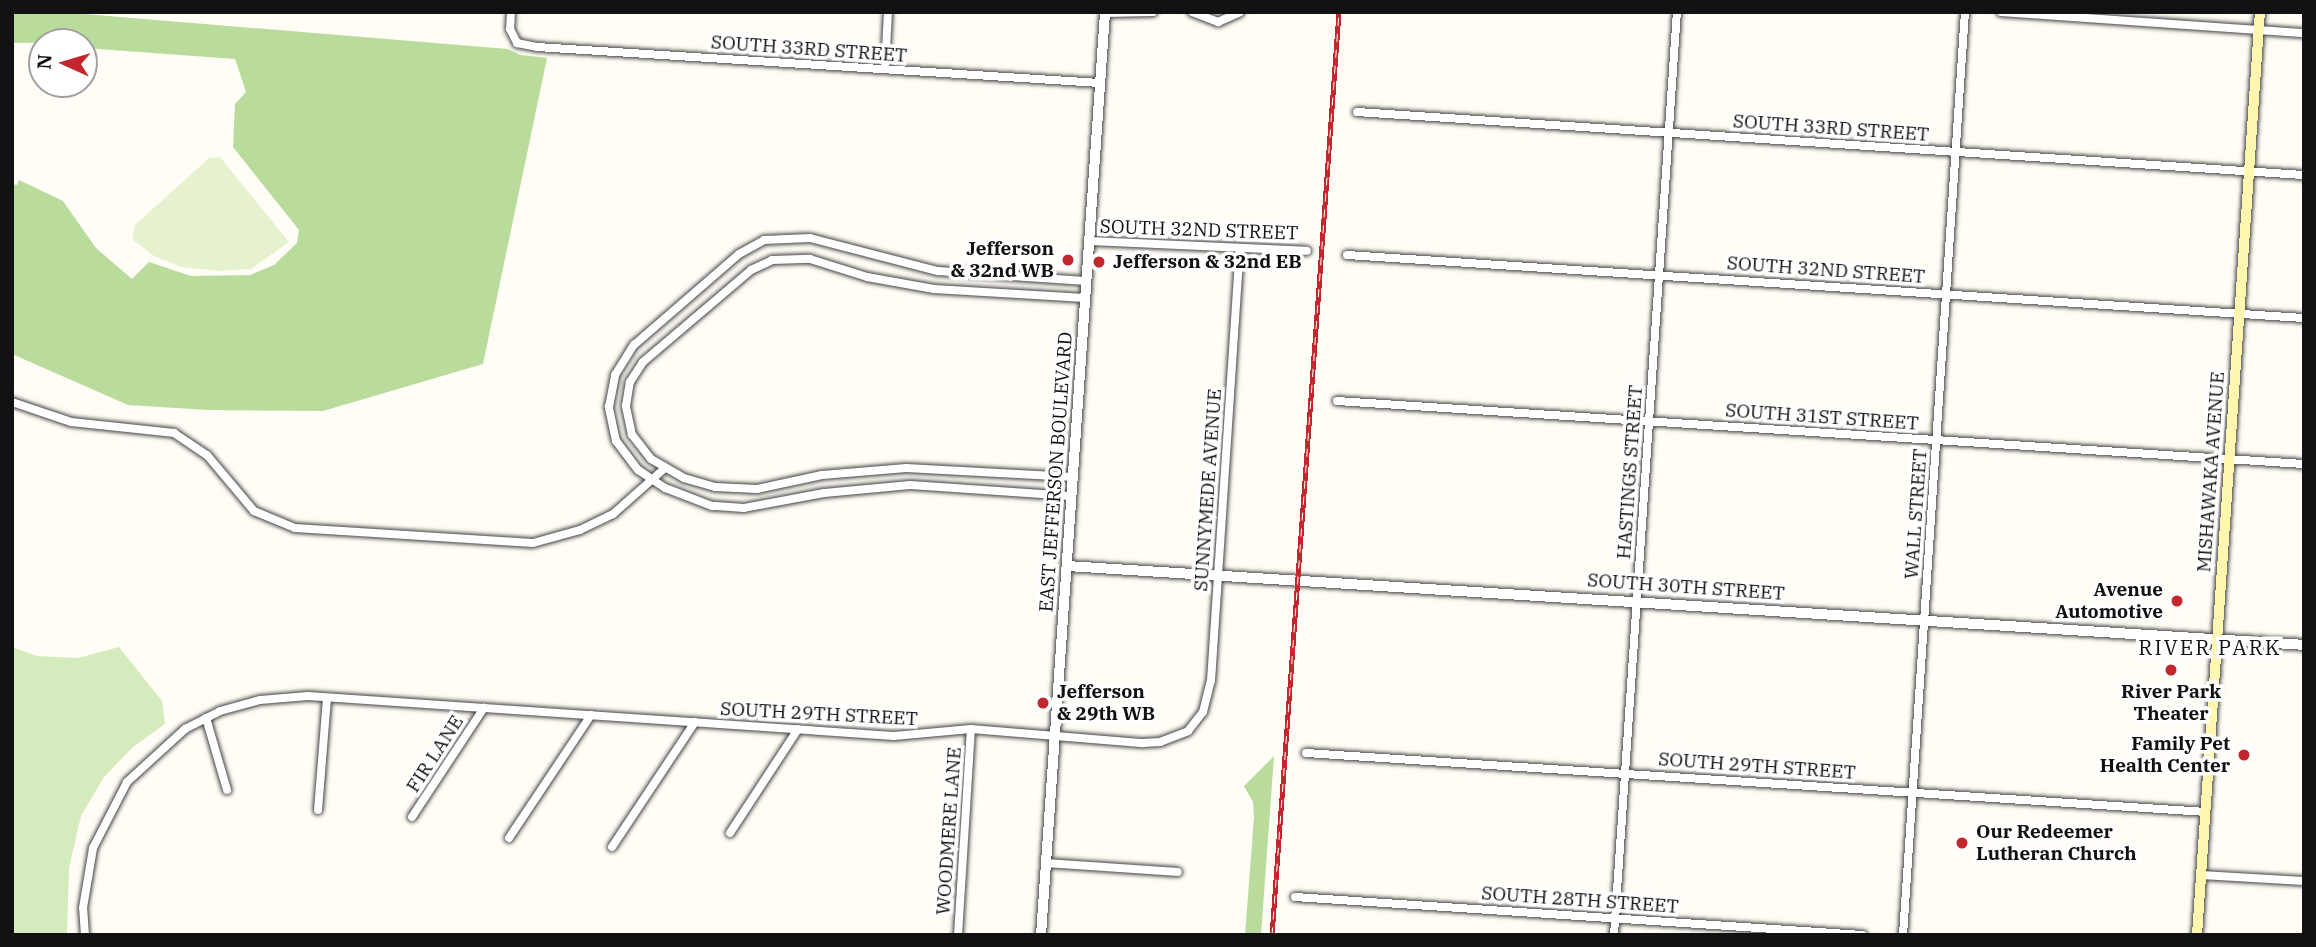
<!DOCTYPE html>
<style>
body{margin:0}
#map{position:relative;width:2316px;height:947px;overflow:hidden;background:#fffdf5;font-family:"IBM Plex Serif",serif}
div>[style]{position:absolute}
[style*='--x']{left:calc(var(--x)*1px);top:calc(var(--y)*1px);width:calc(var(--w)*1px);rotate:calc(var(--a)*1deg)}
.green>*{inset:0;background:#d5ebbd}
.forest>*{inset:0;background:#b9dc9c}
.pitch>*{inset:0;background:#e6f2cf}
.roads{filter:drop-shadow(0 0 2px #444) drop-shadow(0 0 2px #444)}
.minor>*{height:8px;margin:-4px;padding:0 4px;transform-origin:4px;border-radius:4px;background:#fff}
.tertiary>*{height:10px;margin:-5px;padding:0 5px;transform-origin:5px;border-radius:5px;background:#fff}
.secondary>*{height:10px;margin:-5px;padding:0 5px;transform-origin:5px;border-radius:5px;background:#fff6b0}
.rail>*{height:5px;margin-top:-2.5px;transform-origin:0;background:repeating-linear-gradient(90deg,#fff 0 8px,#c4262e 0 16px);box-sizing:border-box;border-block:2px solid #c4262e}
.dots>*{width:19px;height:19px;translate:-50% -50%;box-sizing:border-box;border:4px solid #fff;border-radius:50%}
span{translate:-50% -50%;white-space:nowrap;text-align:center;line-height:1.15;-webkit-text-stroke:7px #fff;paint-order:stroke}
.street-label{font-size:19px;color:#111}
.poi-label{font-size:19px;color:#111;font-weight:700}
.right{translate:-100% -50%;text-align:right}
.left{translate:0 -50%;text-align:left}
.neighbourhood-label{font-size:21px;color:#111;letter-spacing:2px}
.frame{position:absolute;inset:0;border:14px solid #111;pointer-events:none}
.north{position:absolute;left:28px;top:28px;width:70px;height:70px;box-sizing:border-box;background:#fff;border:2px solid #a0a0a0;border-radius:50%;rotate:274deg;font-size:19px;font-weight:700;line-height:28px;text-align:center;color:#111}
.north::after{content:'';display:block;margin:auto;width:24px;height:32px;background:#c4262e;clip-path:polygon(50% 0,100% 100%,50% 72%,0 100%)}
</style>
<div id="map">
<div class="green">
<div style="clip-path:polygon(12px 647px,37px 656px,78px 658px,119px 647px,162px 701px,165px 724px,133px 747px,104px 777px,81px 816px,69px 868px,67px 935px,12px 935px)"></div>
</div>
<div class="forest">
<div style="clip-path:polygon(12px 12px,60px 12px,508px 49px,520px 55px,547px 58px,483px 364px,323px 411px,208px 410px,128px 405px,12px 354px,12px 184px,17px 185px,19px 180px,63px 201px,96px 248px,132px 279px,149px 262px,191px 276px,250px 275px,274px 265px,297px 243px,299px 230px,233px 147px,235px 104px,246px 92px,235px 59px,84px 48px,84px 42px,12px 43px)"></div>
<div style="clip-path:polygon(1274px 756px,1261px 935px,1245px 935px,1254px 817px,1253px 802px,1244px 786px)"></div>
</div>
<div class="pitch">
<div style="clip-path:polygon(220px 157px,289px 242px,251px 269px,218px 271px,181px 267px,154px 256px,132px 239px,135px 225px,209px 158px)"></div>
</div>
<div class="roads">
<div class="minor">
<div style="--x:511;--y:12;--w:17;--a:93"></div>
<div style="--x:510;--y:29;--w:16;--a:63"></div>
<div style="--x:517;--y:43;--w:20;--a:11"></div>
<div style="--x:537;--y:47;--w:564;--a:3.66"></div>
<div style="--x:1192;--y:12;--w:28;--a:21"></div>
<div style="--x:1218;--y:22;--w:24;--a:-24"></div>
<div style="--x:2001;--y:12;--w:304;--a:4"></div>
<div style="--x:1105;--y:13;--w:48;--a:-1.2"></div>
<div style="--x:885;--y:69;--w:57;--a:-87"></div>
<div style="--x:1357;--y:112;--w:949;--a:3.81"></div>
<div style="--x:1089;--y:241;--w:218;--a:2.6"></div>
<div style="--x:1347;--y:255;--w:959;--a:3.77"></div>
<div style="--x:1337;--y:401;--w:969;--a:3.73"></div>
<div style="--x:12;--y:402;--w:62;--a:18.7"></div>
<div style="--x:71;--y:422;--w:104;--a:6.1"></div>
<div style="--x:174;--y:433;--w:40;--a:34"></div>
<div style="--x:207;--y:455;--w:73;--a:50"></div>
<div style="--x:254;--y:511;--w:44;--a:22.5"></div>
<div style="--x:295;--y:528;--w:238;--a:3.6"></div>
<div style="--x:533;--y:543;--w:49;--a:-15.5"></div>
<div style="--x:580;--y:530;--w:37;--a:-26"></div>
<div style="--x:613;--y:514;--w:69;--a:-41.5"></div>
<div style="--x:1073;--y:477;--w:167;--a:-176.9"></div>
<div style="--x:906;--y:468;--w:84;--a:175.2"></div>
<div style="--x:822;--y:475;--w:66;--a:167.8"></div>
<div style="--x:757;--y:489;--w:42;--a:-177.3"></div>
<div style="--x:715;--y:487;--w:32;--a:-164"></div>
<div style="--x:684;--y:478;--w:38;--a:-150"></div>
<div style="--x:651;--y:459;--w:31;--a:-128"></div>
<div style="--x:632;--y:435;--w:30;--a:-102"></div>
<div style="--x:626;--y:406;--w:24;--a:-81"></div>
<div style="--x:630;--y:382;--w:24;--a:-57"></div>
<div style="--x:643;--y:362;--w:142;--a:-40.4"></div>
<div style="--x:751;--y:270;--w:23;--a:-25"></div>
<div style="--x:772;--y:260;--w:38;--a:-2"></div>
<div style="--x:810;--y:259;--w:60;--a:17.5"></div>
<div style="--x:867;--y:277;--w:68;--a:10.2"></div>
<div style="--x:934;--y:289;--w:151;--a:3.4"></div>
<div style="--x:1071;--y:496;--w:161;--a:-176.1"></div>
<div style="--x:910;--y:485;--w:86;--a:174.7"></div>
<div style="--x:824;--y:493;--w:81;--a:169.4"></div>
<div style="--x:744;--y:508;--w:32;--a:-176"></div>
<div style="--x:712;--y:506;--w:50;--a:-159"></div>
<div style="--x:665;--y:488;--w:32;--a:-146"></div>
<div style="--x:638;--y:470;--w:36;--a:-127"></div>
<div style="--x:616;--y:441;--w:35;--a:-102"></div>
<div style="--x:609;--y:407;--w:33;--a:-79"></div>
<div style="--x:615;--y:375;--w:36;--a:-58"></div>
<div style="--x:634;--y:345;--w:139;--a:-40.9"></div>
<div style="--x:739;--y:254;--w:29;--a:-29"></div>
<div style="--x:764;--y:240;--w:46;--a:-2.5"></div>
<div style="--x:810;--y:238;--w:132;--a:14.5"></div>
<div style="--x:938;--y:271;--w:148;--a:3.9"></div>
<div style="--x:206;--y:718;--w:75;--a:73.7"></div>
<div style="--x:1306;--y:753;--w:901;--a:3.75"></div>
<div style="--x:318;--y:810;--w:112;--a:-85.4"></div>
<div style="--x:412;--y:817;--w:131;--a:-56.6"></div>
<div style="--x:730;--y:833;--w:124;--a:-56.8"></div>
<div style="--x:509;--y:838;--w:148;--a:-56.3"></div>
<div style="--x:612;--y:847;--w:150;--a:-56.4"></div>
<div style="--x:1046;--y:863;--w:132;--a:3.9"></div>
<div style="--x:2201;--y:875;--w:103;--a:3.3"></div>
<div style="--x:1295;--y:897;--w:569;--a:3.83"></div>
<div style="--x:85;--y:935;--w:27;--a:-94"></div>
<div style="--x:83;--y:908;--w:61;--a:-80.5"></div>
<div style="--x:93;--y:848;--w:74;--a:-62.7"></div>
<div style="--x:127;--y:782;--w:79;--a:-42.4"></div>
<div style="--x:185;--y:729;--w:39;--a:-27"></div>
<div style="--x:220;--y:711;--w:41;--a:-15.4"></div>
<div style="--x:260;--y:700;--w:48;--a:-4.8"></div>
<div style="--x:308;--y:696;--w:587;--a:3.9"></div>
<div style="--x:894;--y:736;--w:77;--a:-5.2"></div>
<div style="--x:971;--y:729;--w:173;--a:4.7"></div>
<div style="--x:1143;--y:743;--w:17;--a:-3"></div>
<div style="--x:1160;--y:742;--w:30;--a:-21"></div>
<div style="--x:1188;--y:731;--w:24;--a:-52"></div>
<div style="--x:1203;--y:712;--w:32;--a:-76"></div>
<div style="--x:1211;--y:681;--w:434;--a:-86.2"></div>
<div style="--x:958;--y:935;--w:206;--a:-86.4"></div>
<div style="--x:1614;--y:935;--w:925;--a:-86.1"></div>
<div style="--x:1903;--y:935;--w:925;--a:-86.16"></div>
</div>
<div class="tertiary">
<div style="--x:1067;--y:566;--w:1240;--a:3.65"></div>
<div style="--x:1041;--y:935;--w:925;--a:-86.03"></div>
</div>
<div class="secondary">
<div style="--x:2197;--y:935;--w:925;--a:-86.1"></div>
</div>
</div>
<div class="rail">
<div style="--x:1272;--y:935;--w:925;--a:-85.85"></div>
</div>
<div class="dots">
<div style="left:1068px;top:260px;background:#c4262e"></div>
<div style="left:1099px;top:262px;background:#c4262e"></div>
<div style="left:2177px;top:601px;background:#c4262e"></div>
<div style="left:2171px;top:670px;background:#c4262e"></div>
<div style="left:1043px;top:703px;background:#c4262e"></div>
<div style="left:2244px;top:755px;background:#c4262e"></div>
<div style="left:1962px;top:843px;background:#c4262e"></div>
</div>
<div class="street-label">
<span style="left:809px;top:49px;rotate:4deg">SOUTH 33RD STREET</span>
<span style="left:1831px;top:128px;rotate:4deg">SOUTH 33RD STREET</span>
<span style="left:1199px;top:230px;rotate:2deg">SOUTH 32ND STREET</span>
<span style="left:1826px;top:270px;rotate:4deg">SOUTH 32ND STREET</span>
<span style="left:1822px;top:417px;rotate:4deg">SOUTH 31ST STREET</span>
<span style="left:1056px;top:472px;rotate:-86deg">EAST JEFFERSON BOULEVARD</span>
<span style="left:1630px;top:472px;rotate:-86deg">HASTINGS STREET</span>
<span style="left:2211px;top:472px;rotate:-86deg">MISHAWAKA AVENUE</span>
<span style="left:1208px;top:490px;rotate:-86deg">SUNNYMEDE AVENUE</span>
<span style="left:1916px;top:514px;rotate:-86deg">WALL STREET</span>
<span style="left:1686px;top:587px;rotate:4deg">SOUTH 30TH STREET</span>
<span style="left:819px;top:714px;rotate:3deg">SOUTH 29TH STREET</span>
<span style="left:435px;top:754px;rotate:-57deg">FIR LANE</span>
<span style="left:1757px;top:766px;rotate:4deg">SOUTH 29TH STREET</span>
<span style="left:949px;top:831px;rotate:-86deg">WOODMERE LANE</span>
<span style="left:1580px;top:900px;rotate:4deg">SOUTH 28TH STREET</span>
</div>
<div class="poi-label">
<span class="right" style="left:1054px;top:260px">Jefferson<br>&amp; 32nd WB</span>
<span class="left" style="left:1113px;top:262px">Jefferson &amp; 32nd EB</span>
<span class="right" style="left:2163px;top:601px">Avenue<br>Automotive</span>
<span class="left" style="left:1057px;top:703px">Jefferson<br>&amp; 29th WB</span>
<span style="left:2171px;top:703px">River Park<br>Theater</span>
<span class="right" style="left:2230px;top:755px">Family Pet<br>Health Center</span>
<span class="left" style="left:1976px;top:843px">Our Redeemer<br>Lutheran Church</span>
</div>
<div class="neighbourhood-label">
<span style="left:2210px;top:647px">RIVER PARK</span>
</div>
<div class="frame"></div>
<div class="north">N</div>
</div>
